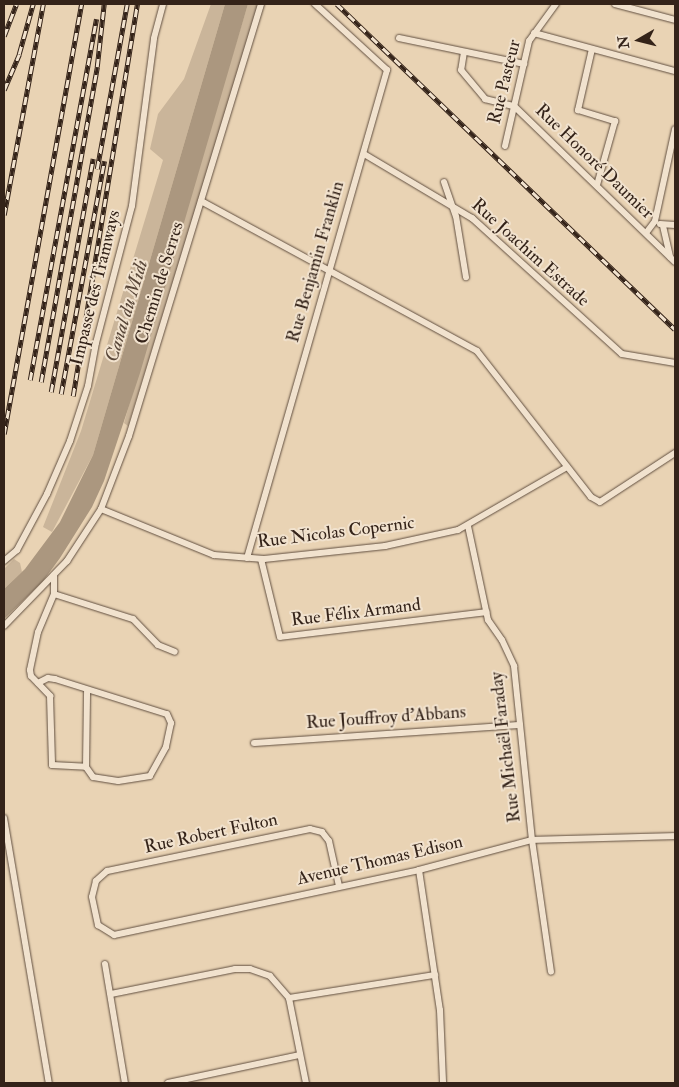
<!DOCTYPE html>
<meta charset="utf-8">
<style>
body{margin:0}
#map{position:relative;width:679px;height:1087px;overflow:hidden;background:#e9d3b4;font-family:"IM FELL Double Pica",serif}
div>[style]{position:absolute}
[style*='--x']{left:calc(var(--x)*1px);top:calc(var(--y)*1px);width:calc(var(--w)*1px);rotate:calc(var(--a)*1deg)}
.green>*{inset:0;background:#cab59a}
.water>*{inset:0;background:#ab977f}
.roads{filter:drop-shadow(0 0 1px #614f40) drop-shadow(0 0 1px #614f40)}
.street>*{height:6px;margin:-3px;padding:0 3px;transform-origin:3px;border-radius:3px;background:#f1e2ce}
.rail>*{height:4.5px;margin-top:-2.25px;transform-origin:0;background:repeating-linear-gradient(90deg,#f1e2ce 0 8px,#342319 0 16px);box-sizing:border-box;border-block:1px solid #342319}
span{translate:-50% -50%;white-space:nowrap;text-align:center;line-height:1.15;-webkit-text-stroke:4px #f1e2ce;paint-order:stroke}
.street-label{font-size:18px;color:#342319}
.water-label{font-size:19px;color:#584638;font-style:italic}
.frame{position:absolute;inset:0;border:5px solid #342319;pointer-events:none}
.north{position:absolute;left:614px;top:15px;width:50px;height:50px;-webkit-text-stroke:4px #f1e2ce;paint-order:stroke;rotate:262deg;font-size:14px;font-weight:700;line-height:20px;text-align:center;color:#342319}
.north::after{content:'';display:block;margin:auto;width:18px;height:22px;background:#342319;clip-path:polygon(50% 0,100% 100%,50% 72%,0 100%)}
</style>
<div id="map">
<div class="green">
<div style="clip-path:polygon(211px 4px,225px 4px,93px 455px,52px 532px,43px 527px,81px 431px,163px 160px,150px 149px,158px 114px,184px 79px)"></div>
<div style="clip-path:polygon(248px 4px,259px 4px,128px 426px,124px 423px,169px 264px)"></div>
<div style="clip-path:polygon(14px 559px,20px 563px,22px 572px,4px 589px,4px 569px)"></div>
</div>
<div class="water">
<div style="clip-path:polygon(225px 4px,248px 4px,140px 373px,104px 481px,92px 507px,60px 558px,43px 581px,4px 619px,4px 589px,25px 569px,60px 522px,93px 455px)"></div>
</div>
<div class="roads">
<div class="street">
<div style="--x:615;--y:4;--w:62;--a:14.9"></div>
<div style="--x:534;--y:33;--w:146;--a:15.1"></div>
<div style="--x:399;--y:38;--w:128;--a:11.7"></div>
<div style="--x:592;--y:49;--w:63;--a:102.9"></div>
<div style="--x:578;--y:110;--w:39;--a:17"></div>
<div style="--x:615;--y:121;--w:66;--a:105.7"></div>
<div style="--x:464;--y:52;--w:18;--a:99"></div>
<div style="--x:461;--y:70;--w:38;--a:50"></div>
<div style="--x:485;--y:99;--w:30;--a:14"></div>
<div style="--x:514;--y:106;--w:224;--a:44.1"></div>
<div style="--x:505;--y:146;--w:108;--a:-77.1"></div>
<div style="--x:529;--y:41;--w:46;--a:-53.9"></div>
<div style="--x:364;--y:154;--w:126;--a:30.7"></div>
<div style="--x:472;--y:218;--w:202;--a:42.2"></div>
<div style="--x:622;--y:354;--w:54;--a:9.6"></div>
<div style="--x:444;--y:182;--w:36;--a:71"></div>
<div style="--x:456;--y:216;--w:62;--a:80.7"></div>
<div style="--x:201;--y:201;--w:314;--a:28.5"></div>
<div style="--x:477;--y:351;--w:185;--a:52"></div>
<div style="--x:591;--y:497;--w:10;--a:29"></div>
<div style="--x:600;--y:502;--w:90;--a:-33.2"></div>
<div style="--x:660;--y:224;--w:15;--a:4"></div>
<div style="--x:663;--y:226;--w:32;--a:77"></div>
<div style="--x:646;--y:233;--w:15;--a:-53"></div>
<div style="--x:655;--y:221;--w:94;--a:-77.7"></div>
<div style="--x:101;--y:509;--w:122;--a:22.2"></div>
<div style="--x:214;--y:555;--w:50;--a:4.6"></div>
<div style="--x:264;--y:559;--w:122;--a:-6.1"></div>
<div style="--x:385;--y:546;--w:75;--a:-12.4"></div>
<div style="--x:458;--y:530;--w:126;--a:-30"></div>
<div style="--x:468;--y:526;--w:96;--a:78"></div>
<div style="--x:488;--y:620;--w:24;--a:55"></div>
<div style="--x:502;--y:640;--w:29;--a:65"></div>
<div style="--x:514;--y:666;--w:175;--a:84.1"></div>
<div style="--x:532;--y:840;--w:133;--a:81.8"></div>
<div style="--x:247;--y:558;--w:508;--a:-73.99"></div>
<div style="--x:387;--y:70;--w:98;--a:-137.5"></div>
<div style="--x:261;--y:559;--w:80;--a:76.3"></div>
<div style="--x:280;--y:637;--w:208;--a:-6.9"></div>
<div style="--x:4;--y:561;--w:17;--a:-40"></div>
<div style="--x:17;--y:550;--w:64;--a:-61.8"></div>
<div style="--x:47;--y:494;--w:58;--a:-66.5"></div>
<div style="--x:70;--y:441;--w:58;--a:-71.9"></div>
<div style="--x:88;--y:386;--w:44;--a:-79.5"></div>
<div style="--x:96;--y:343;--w:142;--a:-75.3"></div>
<div style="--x:132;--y:206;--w:169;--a:-82.5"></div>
<div style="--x:154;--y:38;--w:35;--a:-75"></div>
<div style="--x:54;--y:575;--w:19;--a:90"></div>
<div style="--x:54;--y:594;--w:83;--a:17.6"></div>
<div style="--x:133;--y:619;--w:36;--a:46"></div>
<div style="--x:158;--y:645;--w:18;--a:22"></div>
<div style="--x:54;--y:594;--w:41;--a:112.8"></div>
<div style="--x:38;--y:632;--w:39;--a:102"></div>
<div style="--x:30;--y:670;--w:6;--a:81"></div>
<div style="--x:31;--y:676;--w:28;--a:46"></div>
<div style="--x:50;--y:696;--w:69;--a:88.3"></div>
<div style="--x:52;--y:765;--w:34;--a:3"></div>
<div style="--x:86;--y:767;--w:76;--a:-89.2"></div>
<div style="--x:4;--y:626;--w:91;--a:-45.9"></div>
<div style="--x:67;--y:561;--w:62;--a:-56.8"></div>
<div style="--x:101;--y:509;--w:78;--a:-69"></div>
<div style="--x:129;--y:436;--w:452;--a:-73"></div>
<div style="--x:38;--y:683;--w:11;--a:-27"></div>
<div style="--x:48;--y:678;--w:7;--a:8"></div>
<div style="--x:55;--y:679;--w:117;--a:17.4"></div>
<div style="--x:167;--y:714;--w:10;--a:66"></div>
<div style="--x:171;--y:723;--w:25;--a:102"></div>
<div style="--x:166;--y:747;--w:33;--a:119"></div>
<div style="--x:150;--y:776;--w:32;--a:171"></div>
<div style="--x:118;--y:781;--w:25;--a:-171"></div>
<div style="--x:93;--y:777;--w:12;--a:-125"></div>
<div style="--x:254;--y:743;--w:266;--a:-3.9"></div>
<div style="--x:4;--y:818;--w:269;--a:80.4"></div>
<div style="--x:419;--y:870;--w:142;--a:81.5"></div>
<div style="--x:440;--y:1010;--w:73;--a:87.6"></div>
<div style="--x:339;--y:886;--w:46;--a:-102.5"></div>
<div style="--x:329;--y:841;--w:11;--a:-128"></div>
<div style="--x:322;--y:832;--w:12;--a:-166"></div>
<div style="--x:310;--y:829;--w:207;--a:168.3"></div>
<div style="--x:107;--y:871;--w:15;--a:138"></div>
<div style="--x:96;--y:881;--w:16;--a:104"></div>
<div style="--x:92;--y:897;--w:29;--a:78"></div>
<div style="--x:98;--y:925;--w:19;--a:32"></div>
<div style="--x:114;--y:935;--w:312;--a:-12"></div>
<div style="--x:419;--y:870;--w:117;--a:-14.9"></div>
<div style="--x:532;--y:840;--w:143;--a:-1.6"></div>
<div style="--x:105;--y:964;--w:121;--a:80.5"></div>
<div style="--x:111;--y:994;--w:126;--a:-11.4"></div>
<div style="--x:235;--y:969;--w:15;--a:0"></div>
<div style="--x:250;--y:969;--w:21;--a:19"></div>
<div style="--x:270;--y:976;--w:29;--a:49"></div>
<div style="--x:289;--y:998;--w:87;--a:78.7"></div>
<div style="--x:289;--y:998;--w:148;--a:-9"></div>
<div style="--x:168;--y:1083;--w:135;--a:-12"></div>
</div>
</div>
<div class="rail">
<div style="--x:337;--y:4;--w:469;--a:43.9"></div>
<div style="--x:4;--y:36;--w:34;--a:-69"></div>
<div style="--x:4;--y:90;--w:39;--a:-67"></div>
<div style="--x:19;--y:54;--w:52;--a:-74.4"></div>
<div style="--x:97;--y:169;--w:168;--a:-79.7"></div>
<div style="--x:4;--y:215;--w:215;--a:-79.5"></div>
<div style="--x:30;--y:380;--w:367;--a:-79.6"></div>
<div style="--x:41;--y:382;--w:320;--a:-79.9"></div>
<div style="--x:97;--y:67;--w:63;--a:-83.7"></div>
<div style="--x:51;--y:392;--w:237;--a:-79.8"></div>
<div style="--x:61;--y:394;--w:237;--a:-79.5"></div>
<div style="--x:73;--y:396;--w:397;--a:-80.7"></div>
<div style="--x:4;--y:434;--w:437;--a:-79.8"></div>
</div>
<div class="street-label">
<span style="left:505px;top:82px;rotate:-76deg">Rue Pasteur</span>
<span style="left:594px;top:162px;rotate:44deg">Rue Honoré Daumier</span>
<span style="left:530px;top:253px;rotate:42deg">Rue Joachim Estrade</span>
<span style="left:316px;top:262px;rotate:-74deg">Rue Benjamin Franklin</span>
<span style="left:160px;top:283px;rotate:-73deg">Chemin de Serres</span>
<span style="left:96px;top:288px;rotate:-76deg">Impasse des Tramways</span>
<span style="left:336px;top:533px;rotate:-7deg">Rue Nicolas Copernic</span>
<span style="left:356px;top:613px;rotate:-7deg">Rue Félix Armand</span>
<span style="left:386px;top:718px;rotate:-4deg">Rue Jouffroy d'Abbans</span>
<span style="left:506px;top:747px;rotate:-97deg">Rue Michaël Faraday</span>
<span style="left:211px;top:834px;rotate:-12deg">Rue Robert Fulton</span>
<span style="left:380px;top:861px;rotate:-13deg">Avenue Thomas Edison</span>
</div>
<div class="water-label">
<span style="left:127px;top:311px;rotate:-73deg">Canal du Midi</span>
</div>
<div class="frame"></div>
<div class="north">N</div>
</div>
